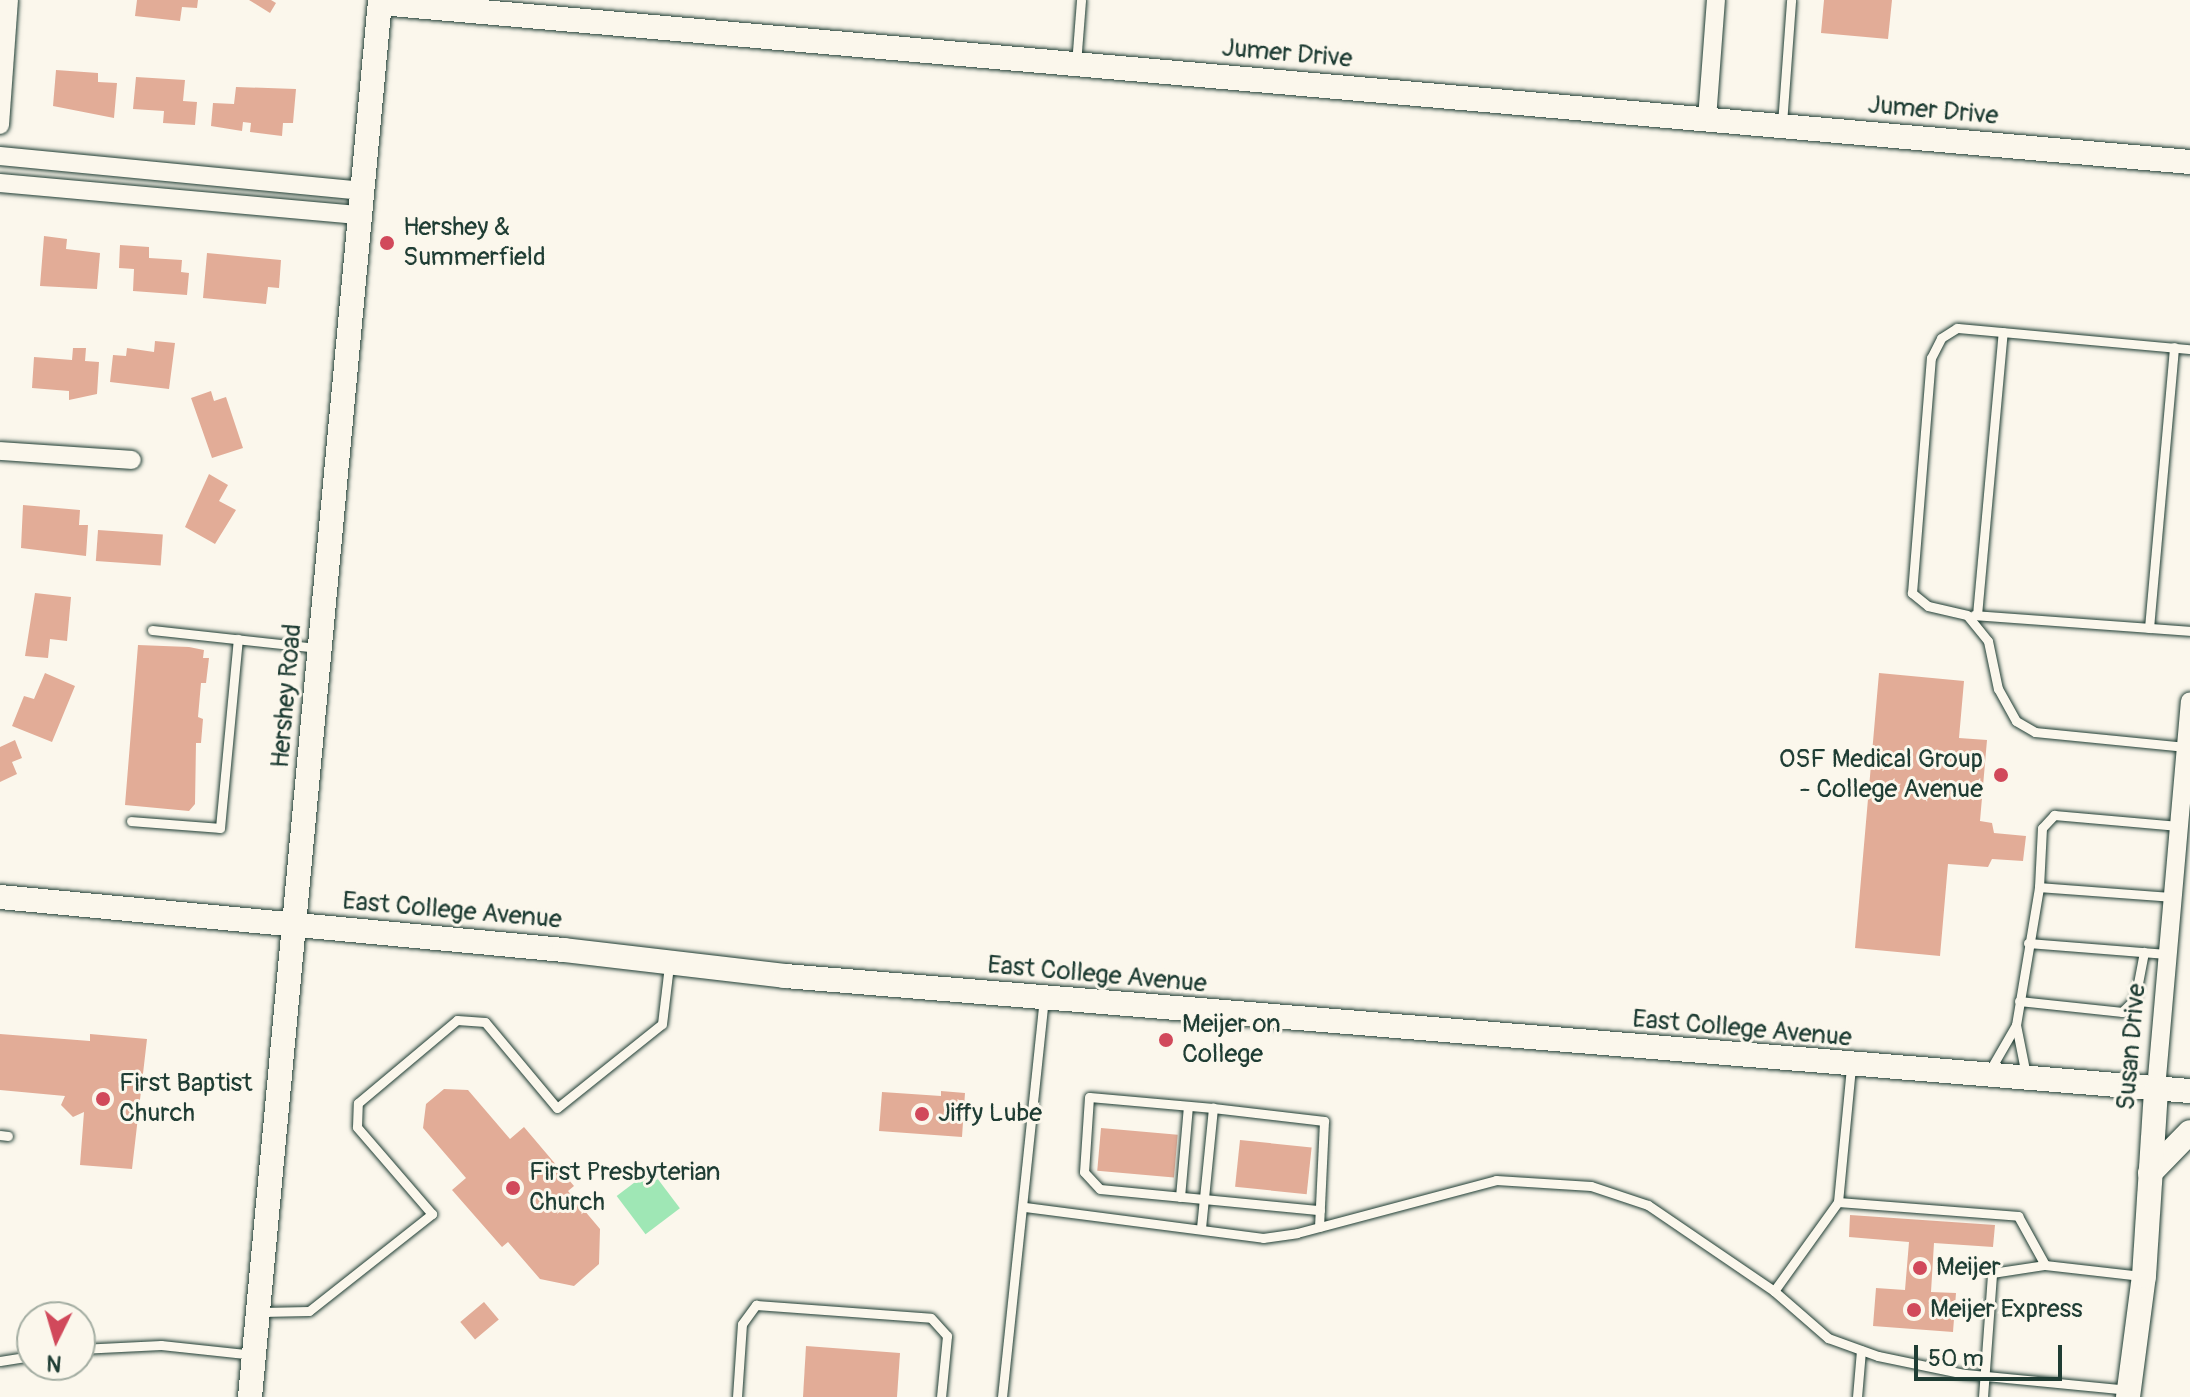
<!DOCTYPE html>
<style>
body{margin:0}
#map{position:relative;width:2190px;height:1397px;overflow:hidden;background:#fbf7ec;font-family:Pangolin,sans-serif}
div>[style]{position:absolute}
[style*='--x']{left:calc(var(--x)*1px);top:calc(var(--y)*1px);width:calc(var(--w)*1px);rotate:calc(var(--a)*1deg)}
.green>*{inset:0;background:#9fe7b5;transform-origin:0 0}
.building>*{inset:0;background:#e2ac97;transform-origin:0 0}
.roads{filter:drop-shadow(0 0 2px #1f3d34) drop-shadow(0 0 2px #1f3d34)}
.lane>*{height:9px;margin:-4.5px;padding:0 4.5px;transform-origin:4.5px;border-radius:4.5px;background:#fbf7ec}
.street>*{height:18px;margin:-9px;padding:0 9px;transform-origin:9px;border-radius:9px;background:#fbf7ec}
.secondary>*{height:24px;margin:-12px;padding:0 12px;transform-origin:12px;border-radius:12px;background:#fbf7ec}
.dots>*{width:22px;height:22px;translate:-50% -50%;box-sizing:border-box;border:4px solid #fbf7ec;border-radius:50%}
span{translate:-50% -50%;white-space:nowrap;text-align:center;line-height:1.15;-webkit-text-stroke:6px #fbf7ec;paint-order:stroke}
.street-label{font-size:26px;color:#1f3d34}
.poi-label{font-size:26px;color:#1f3d34}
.left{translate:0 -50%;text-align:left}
.right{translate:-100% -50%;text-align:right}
.north{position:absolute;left:16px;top:1301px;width:80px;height:80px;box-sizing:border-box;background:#fbf7ec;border:2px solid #a3ada2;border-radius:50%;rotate:185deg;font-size:22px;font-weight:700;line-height:32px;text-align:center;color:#1f3d34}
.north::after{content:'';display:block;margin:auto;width:28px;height:36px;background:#d1495b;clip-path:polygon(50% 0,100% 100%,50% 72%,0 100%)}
.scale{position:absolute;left:1914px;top:1345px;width:148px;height:36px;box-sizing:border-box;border:4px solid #1f3d34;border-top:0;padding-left:10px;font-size:24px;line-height:28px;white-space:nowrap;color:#1f3d34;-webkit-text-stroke:6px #fbf7ec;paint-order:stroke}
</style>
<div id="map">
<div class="green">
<div style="left:651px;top:1170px;width:48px;height:43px;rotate:53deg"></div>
</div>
<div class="building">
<div style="clip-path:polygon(137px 0,198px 0,197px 8px,182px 7px,180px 21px,135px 16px)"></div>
<div style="clip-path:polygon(249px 0,271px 0,276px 3px,270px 13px)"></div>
<div style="clip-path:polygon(1824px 0,1892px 0,1888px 39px,1821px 33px)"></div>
<div style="clip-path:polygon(56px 70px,98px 73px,98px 82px,117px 83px,114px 118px,53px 106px)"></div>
<div style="clip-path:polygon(136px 77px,185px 80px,183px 101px,197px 102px,195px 125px,163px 123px,164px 111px,133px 109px)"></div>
<div style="clip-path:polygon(236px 87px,296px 89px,293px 123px,283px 123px,282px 136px,250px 132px,251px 123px,243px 122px,242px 131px,211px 126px,213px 103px,234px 104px)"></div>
<div style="clip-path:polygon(44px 236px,67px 239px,66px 249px,100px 253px,97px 289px,40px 286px)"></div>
<div style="clip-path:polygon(120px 245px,149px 247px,149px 258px,182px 260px,181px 272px,189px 273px,187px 295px,133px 291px,134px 269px,119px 268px)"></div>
<div style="clip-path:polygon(207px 253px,281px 260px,279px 288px,268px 287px,266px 304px,203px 298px)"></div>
<div style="clip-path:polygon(155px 341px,175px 343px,169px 389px,110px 382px,113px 355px,126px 356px,127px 348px,154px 352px)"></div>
<div style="clip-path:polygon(73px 348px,86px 348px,85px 361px,99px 362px,97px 394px,69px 400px,69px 391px,32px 388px,34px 357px,72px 360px)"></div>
<div style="clip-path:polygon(211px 391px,214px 401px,226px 397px,243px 448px,212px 458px,191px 398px)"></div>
<div style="clip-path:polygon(209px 474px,228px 485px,219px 501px,236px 510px,215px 544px,185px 527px)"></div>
<div style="clip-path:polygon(23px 505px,80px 510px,79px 525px,88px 525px,86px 556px,21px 548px)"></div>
<div style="left:98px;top:530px;width:65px;height:31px;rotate:4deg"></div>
<div style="clip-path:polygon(35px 593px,71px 597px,67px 641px,50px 639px,48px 658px,25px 656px)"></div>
<div style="clip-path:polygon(138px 645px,189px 647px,204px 650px,203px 658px,209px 658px,206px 683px,201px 683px,198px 717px,203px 719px,201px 743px,196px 743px,195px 804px,189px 811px,125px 805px)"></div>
<div style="clip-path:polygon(45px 673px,75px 686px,52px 742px,12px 726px,24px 696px,34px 699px)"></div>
<div style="clip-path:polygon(1879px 673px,1964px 681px,1959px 738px,1987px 740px,1980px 821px,1992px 823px,1994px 833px,2026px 836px,2023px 861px,1992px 859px,1988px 867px,1948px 864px,1940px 956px,1855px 948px)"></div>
<div style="clip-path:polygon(15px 740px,22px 758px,12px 762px,17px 774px,0 782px,0 747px)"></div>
<div style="clip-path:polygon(0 1034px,90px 1041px,90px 1034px,147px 1039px,132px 1169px,80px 1165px,84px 1112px,73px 1117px,61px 1105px,65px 1096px,0 1090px)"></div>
<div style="clip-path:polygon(444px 1089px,468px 1090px,510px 1139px,524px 1127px,574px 1186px,568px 1191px,600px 1229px,599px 1264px,574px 1286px,540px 1279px,508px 1242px,502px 1247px,452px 1190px,466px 1178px,423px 1128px,426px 1104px)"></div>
<div style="clip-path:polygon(941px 1091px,965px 1093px,962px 1137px,879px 1131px,882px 1092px,941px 1096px)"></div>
<div style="left:1101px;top:1128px;width:77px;height:43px;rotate:5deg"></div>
<div style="left:1240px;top:1140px;width:72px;height:47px;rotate:6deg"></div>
<div style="clip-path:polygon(1850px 1215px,1995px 1225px,1993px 1247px,1934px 1243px,1931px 1292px,1956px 1293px,1953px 1332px,1873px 1326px,1876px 1288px,1905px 1290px,1909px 1242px,1849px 1237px)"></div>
<div style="left:484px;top:1302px;width:23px;height:31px;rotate:50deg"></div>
<div style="clip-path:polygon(806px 1346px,900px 1353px,897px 1397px,803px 1397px)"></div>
</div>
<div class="roads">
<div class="lane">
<div style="--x:1076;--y:64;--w:64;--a:-85.5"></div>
<div style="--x:1782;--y:124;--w:124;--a:-85.8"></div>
<div style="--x:1974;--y:615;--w:217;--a:4.2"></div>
<div style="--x:1977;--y:615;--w:284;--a:-84.8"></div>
<div style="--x:2149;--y:628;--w:282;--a:-84.9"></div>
<div style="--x:152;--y:630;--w:168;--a:6.2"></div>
<div style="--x:2186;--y:747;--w:152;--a:-174.3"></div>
<div style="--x:2035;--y:732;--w:22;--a:-150"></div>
<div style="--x:2016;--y:721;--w:37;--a:-119"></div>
<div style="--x:1998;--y:689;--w:49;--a:-101.8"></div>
<div style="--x:1988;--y:641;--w:33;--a:-129"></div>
<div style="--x:1967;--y:615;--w:40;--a:-167"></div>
<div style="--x:1928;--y:606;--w:21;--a:-141"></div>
<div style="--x:1912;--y:593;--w:236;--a:-85.4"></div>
<div style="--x:1931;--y:358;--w:22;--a:-63"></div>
<div style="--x:1941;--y:338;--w:19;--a:-32"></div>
<div style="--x:1957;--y:328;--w:234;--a:5.2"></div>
<div style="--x:131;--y:821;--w:89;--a:4.5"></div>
<div style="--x:220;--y:828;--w:190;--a:-84.6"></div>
<div style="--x:2039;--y:887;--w:59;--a:-87.1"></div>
<div style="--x:2042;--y:828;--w:18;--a:-47"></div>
<div style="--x:2054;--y:815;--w:125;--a:5"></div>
<div style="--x:2028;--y:943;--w:139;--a:4.5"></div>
<div style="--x:2019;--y:1001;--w:104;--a:6.1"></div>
<div style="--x:2122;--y:1012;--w:18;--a:-45"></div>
<div style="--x:2135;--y:999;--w:48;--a:-79.2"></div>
<div style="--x:1990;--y:1070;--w:52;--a:-60"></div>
<div style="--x:2026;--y:1075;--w:51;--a:-101.3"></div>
<div style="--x:2016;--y:1025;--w:140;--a:-80.5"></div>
<div style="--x:2039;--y:887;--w:134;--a:4.3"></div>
<div style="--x:1213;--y:1108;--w:124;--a:-174.9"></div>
<div style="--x:1089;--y:1097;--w:75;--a:93.8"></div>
<div style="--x:1084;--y:1172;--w:23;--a:47"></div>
<div style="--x:1100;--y:1189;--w:221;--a:5.5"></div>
<div style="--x:0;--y:1135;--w:8;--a:7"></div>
<div style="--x:1180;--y:1197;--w:91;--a:-85"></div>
<div style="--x:1838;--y:1202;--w:181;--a:4.4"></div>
<div style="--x:2018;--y:1216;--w:56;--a:61.1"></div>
<div style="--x:1025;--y:1207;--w:240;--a:7.4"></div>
<div style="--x:1263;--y:1238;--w:34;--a:-8"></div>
<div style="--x:1297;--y:1233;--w:206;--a:-14.9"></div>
<div style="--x:1496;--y:1180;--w:95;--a:3.6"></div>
<div style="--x:1591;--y:1186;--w:60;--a:18.4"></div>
<div style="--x:1648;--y:1205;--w:153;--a:34.3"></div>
<div style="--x:1774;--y:1291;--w:72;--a:41"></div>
<div style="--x:1828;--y:1338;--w:53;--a:19.8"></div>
<div style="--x:1878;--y:1356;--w:89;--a:11.7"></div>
<div style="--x:1965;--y:1374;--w:163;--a:5.6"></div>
<div style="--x:1201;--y:1228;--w:121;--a:-84.3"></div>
<div style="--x:1213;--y:1108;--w:112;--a:6.7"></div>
<div style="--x:1324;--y:1121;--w:106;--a:92.7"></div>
<div style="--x:1774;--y:1291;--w:110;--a:-54.3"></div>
<div style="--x:1838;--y:1202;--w:137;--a:-84.5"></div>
<div style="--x:261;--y:1312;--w:48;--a:-1.2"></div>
<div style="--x:309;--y:1311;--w:157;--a:-38.3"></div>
<div style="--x:432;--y:1214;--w:115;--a:-130.8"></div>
<div style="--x:357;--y:1127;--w:24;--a:-88"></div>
<div style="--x:358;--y:1103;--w:129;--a:-40"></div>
<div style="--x:457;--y:1020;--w:28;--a:4"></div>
<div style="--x:485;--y:1022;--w:112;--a:50.1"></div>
<div style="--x:557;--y:1108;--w:134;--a:-38.7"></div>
<div style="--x:662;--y:1024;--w:59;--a:-83.2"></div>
<div style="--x:80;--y:1349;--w:81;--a:-2.8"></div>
<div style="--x:161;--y:1345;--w:94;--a:6.1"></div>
<div style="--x:0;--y:1361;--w:32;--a:-9"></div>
<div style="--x:737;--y:1397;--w:73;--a:-86.1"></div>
<div style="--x:742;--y:1324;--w:24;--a:-54"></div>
<div style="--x:756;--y:1305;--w:175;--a:4.2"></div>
<div style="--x:931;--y:1318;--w:24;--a:48"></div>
<div style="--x:947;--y:1336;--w:61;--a:95.6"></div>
<div style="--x:1002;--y:1397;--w:399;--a:-84"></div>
<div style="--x:1857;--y:1397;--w:47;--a:-85.1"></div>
<div style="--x:1983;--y:1397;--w:124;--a:-85.8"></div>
<div style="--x:1992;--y:1273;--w:54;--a:-8.6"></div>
<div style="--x:2045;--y:1265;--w:97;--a:6.5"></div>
</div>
<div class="street">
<div style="--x:1707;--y:119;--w:119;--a:-85.7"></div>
<div style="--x:0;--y:125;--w:125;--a:-85.9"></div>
<div style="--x:0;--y:156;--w:365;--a:5.5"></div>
<div style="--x:0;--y:183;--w:362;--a:5.1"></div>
<div style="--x:0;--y:451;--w:132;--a:3.9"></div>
<div style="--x:2156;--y:1089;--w:389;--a:-85"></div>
</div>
<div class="secondary">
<div style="--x:380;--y:3;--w:1817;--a:5.02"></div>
<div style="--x:0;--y:897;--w:566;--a:5.37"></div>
<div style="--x:564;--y:950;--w:223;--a:6.7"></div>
<div style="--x:785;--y:976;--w:1410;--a:4.68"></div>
<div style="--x:2150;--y:1173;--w:57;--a:-45.7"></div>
<div style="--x:250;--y:1397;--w:1403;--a:-84.68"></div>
<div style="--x:2128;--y:1397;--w:122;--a:-82.5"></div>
<div style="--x:2144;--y:1276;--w:187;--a:-86.3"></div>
</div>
</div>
<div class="dots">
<div style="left:387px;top:243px;background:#d1495b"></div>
<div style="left:2001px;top:775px;background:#d1495b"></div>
<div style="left:1166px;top:1040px;background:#d1495b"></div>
<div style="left:103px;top:1099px;background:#d1495b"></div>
<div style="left:922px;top:1114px;background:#d1495b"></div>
<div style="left:513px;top:1188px;background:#d1495b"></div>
<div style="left:1920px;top:1268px;background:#d1495b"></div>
<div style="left:1914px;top:1310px;background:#d1495b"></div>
</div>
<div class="street-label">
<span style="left:1287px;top:54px;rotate:5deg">Jumer Drive</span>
<span style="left:1933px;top:111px;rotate:5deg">Jumer Drive</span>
<span style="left:287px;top:696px;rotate:-85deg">Hershey Road</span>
<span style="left:452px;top:911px;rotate:5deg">East College Avenue</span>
<span style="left:1097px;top:975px;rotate:5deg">East College Avenue</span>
<span style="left:1742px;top:1029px;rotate:5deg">East College Avenue</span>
<span style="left:2132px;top:1047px;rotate:-85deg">Susan Drive</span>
</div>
<div class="poi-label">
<span class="left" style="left:403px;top:243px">Hershey &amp;<br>Summerfield</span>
<span class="right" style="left:1983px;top:775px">OSF Medical Group<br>- College Avenue</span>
<span class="left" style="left:1182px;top:1040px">Meijer on<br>College</span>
<span class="left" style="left:119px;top:1099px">First Baptist<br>Church</span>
<span class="left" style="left:938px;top:1114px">Jiffy Lube</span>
<span class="left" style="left:529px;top:1188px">First Presbyterian<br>Church</span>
<span class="left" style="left:1936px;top:1268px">Meijer</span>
<span class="left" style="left:1930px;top:1310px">Meijer Express</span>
</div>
<div class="north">N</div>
<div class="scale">50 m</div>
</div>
